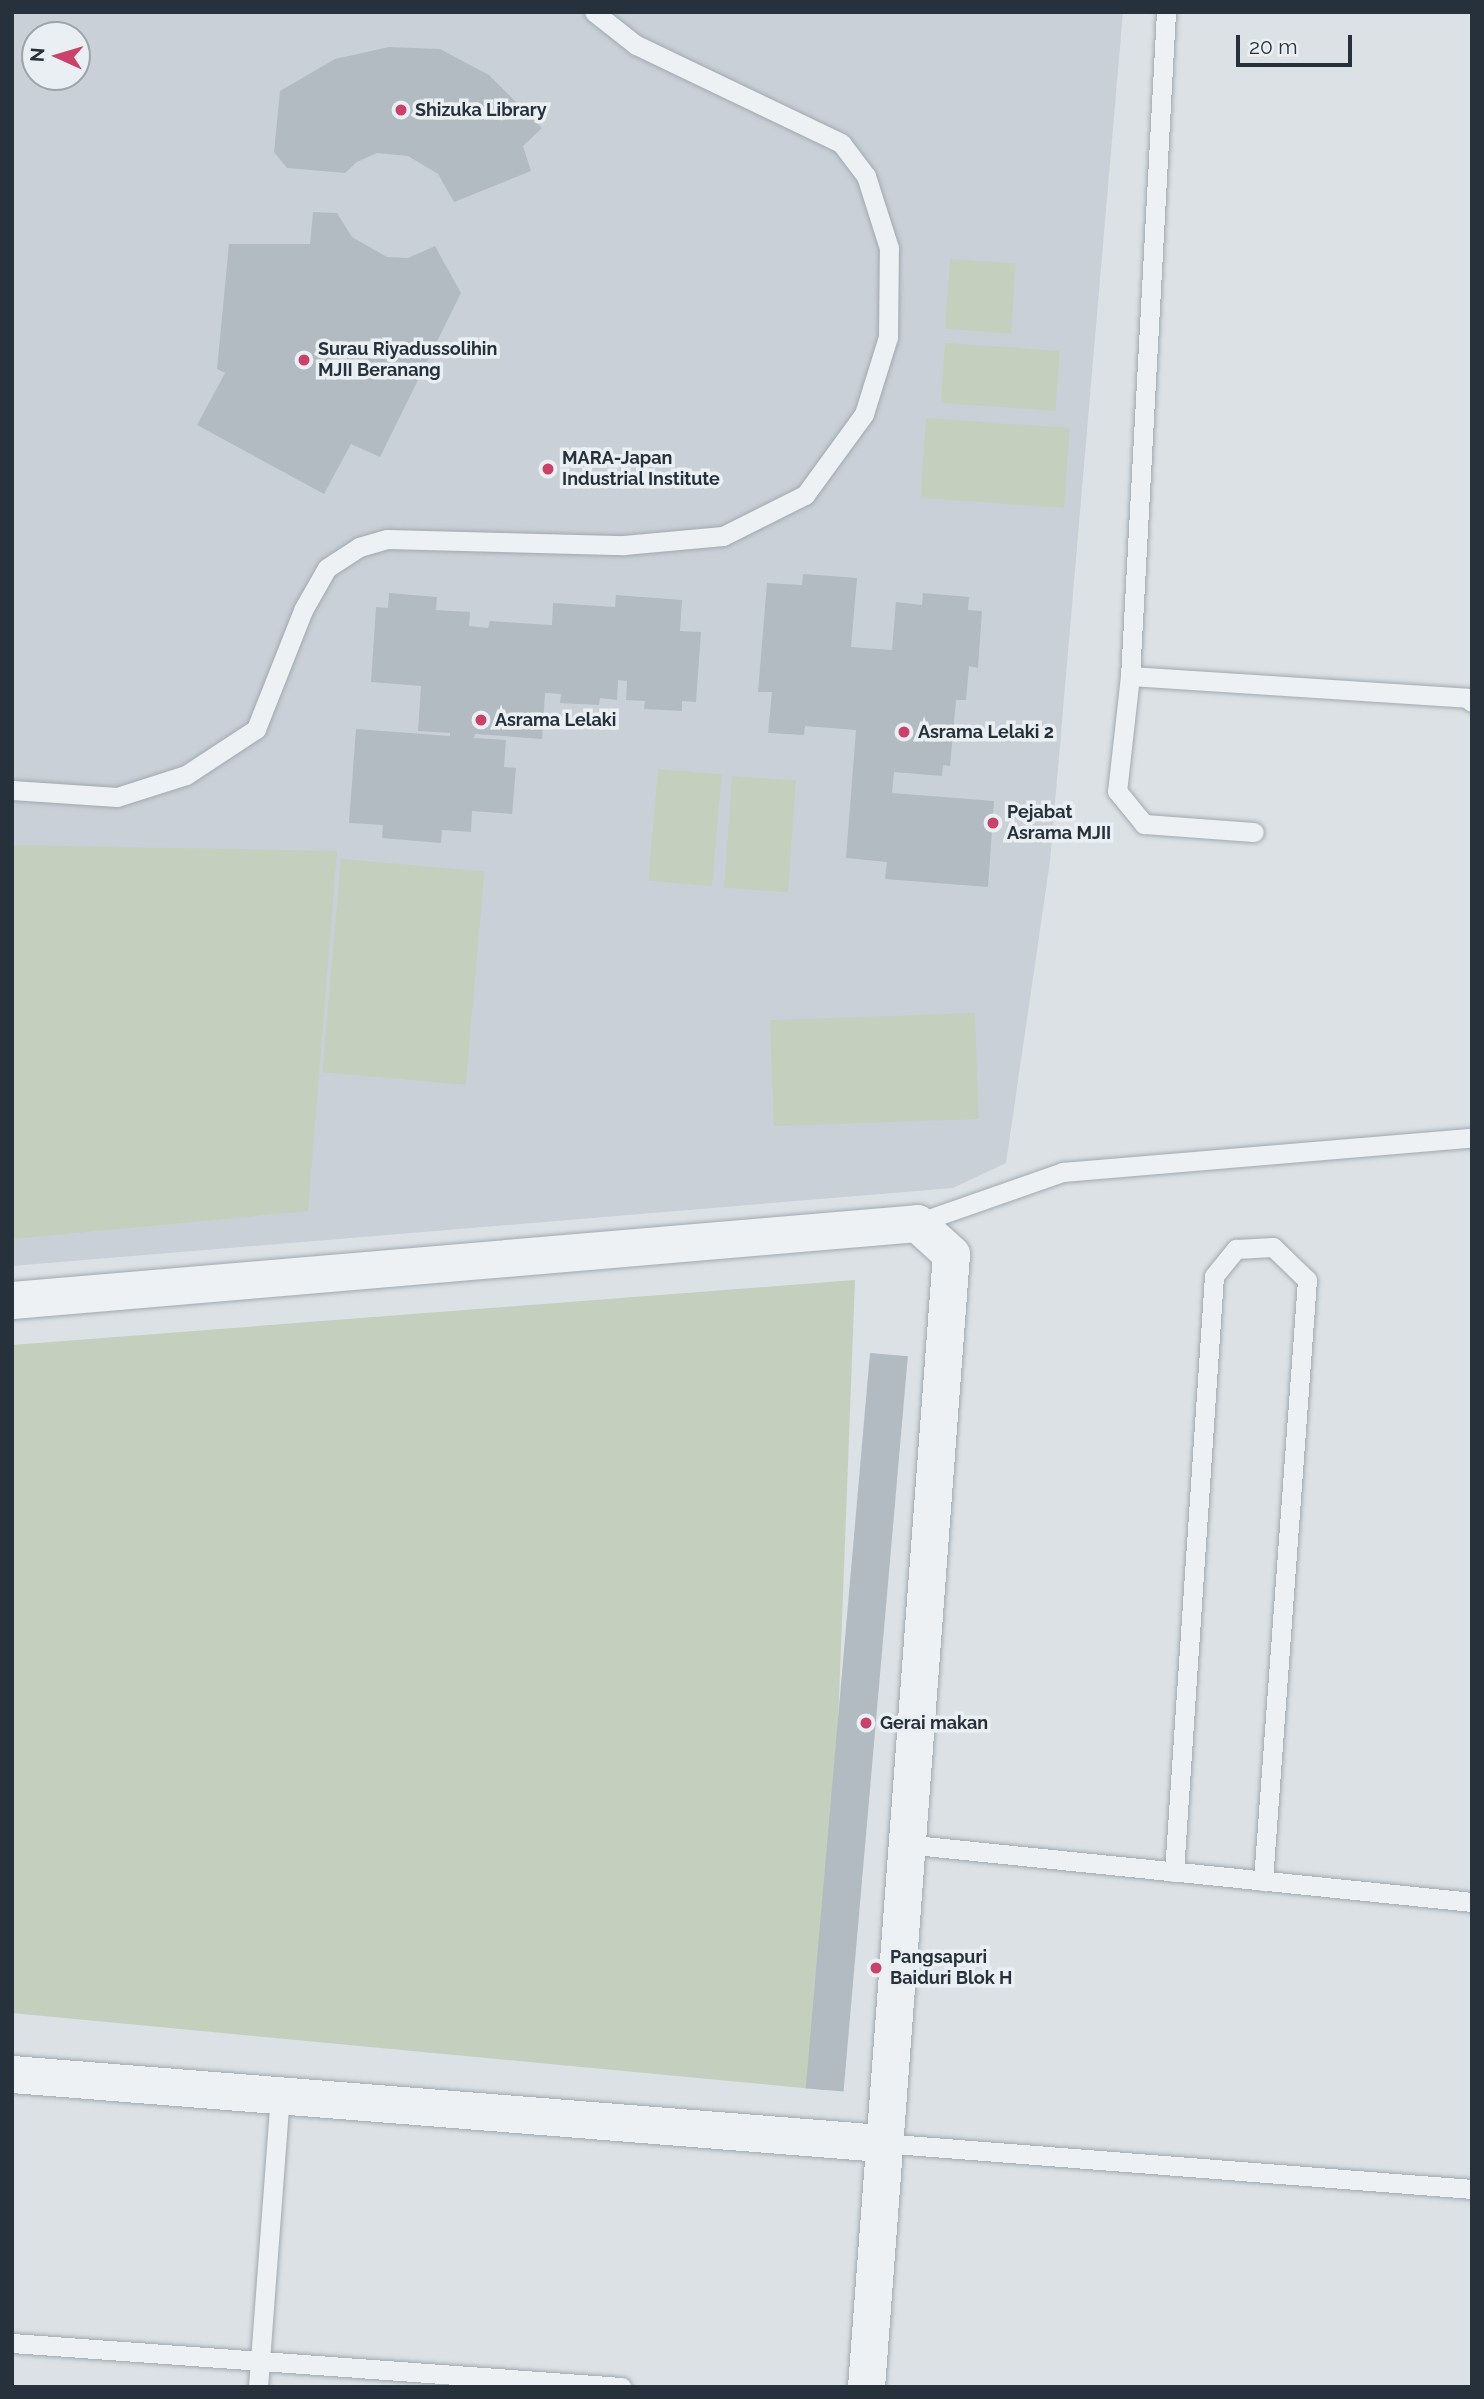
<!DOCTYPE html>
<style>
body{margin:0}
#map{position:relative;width:1484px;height:2399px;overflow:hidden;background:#dbe1e5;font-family:Raleway,sans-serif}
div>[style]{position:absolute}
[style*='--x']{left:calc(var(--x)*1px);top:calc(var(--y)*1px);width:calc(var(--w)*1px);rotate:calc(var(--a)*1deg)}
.built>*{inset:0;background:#cad0d7}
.green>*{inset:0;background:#c4cfbd;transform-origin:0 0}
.building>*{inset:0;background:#b3bbc2;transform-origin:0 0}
.roads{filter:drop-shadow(0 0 2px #a1a9af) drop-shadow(0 0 2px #a1a9af)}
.service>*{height:19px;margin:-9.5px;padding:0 9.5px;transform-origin:9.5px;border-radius:9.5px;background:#eef1f4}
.minor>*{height:37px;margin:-18.5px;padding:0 18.5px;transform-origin:18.5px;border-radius:18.5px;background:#eef1f4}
.dots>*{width:19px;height:19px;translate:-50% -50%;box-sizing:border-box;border:4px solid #eaeff3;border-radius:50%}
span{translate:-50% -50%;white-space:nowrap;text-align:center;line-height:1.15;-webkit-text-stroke:7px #eaeff3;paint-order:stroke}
.poi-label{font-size:18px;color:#26313b;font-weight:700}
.left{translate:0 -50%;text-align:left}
.frame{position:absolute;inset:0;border:14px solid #26313b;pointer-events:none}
.north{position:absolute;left:21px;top:21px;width:70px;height:70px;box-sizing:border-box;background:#eaeff3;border:2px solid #9ca3a9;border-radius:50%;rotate:274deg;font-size:19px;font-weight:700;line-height:28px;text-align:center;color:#26313b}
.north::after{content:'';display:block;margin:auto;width:24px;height:32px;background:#c9426a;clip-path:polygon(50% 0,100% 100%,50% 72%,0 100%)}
.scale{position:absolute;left:1236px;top:35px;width:116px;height:32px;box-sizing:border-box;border:4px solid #26313b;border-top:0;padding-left:9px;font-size:21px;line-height:24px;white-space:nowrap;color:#26313b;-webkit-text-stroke:5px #eaeff3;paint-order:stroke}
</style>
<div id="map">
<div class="built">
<div style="clip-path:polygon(evenodd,12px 12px,1123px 12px,1050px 861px,1006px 1163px,953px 1188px,12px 1266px,12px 12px,35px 35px,77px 35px,77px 77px,35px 77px,35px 35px)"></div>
</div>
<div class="green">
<div style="left:950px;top:259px;width:66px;height:70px;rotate:4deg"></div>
<div style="left:945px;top:343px;width:115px;height:60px;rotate:4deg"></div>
<div style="left:926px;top:418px;width:144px;height:80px;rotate:4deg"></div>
<div style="left:658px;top:769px;width:64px;height:112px;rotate:5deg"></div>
<div style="left:732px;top:776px;width:64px;height:112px;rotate:4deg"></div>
<div style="clip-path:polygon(12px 845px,337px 851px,308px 1211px,12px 1239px)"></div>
<div style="left:341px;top:859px;width:144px;height:214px;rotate:5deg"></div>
<div style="left:975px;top:1013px;width:106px;height:205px;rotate:88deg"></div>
<div style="clip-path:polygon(855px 1280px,824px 2090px,12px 2013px,12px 1345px)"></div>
</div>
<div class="building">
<div style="clip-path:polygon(389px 47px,440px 49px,489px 75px,542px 128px,523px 146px,531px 171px,454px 202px,438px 174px,408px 156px,377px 153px,357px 162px,345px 173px,287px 168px,274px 152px,280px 91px,335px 59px)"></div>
<div style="clip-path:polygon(313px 212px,337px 213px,352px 237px,387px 257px,408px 258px,435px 246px,461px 293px,380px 457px,351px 444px,324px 494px,197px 425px,225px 373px,217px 369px,229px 244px,310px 244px)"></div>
<div style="clip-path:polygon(803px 574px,857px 578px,851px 647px,892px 650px,896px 602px,922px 605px,923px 593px,969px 597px,968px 610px,982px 611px,978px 668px,969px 666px,966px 700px,956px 700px,950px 766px,943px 765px,942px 776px,894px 772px,892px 793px,994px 801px,988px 887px,885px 879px,887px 862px,846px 858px,856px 730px,805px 726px,804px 735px,768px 733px,772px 692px,758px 692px,767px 583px,802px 585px)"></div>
<div style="clip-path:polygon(389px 593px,437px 597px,436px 610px,470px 612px,469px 626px,488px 628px,490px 621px,552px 625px,553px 603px,615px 607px,616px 595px,682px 600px,680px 631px,701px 632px,696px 702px,682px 701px,682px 711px,644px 709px,645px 701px,626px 700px,627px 681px,618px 680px,617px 700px,600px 698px,599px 705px,560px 703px,561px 694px,545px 693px,542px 739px,475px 734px,474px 738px,506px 740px,504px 767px,516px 768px,512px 814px,472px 811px,471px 832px,442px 830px,441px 843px,382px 838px,383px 825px,349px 823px,356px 729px,450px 736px,450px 733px,418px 731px,421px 686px,371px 682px,376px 607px,388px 608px)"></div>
<div style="left:870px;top:1353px;width:38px;height:738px;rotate:5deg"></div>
</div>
<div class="roads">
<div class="service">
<div style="--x:1166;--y:12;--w:665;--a:93.1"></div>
<div style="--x:1130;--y:676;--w:116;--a:96.4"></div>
<div style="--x:1117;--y:791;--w:43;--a:50.7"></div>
<div style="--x:1144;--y:824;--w:110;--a:4.2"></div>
<div style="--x:1130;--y:676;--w:338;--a:3.7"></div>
<div style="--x:1467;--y:698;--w:6;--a:39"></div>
<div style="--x:12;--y:790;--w:105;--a:3.8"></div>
<div style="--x:117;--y:797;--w:72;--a:-17.7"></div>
<div style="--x:186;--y:775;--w:84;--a:-33.3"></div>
<div style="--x:256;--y:729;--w:128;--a:-68.4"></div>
<div style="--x:303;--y:610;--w:48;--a:-60.3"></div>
<div style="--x:327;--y:568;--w:38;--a:-33"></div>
<div style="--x:359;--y:547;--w:29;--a:-16"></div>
<div style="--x:387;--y:539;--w:237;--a:1.5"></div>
<div style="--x:624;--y:545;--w:99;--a:-5.2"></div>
<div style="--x:723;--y:536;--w:92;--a:-26.6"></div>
<div style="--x:805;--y:495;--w:100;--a:-53.9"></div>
<div style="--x:864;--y:414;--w:81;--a:-72.7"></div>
<div style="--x:888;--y:337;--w:89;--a:-89.4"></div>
<div style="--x:889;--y:248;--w:76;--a:-107.7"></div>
<div style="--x:866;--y:176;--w:41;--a:-127.1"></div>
<div style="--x:841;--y:143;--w:227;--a:-154.4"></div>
<div style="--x:636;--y:45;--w:53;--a:-141.8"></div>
<div style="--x:917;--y:1223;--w:155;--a:-19.3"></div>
<div style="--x:1063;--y:1172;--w:410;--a:-4.8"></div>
<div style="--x:905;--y:1844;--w:570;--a:5.84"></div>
<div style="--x:1174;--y:1872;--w:597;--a:-86.16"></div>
<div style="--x:1214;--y:1276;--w:35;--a:-51"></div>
<div style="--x:1236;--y:1249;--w:37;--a:-3"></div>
<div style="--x:1273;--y:1247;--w:47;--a:44.1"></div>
<div style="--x:1307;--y:1280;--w:603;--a:94.19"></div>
<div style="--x:881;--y:2143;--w:593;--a:4.45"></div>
<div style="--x:12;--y:2343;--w:611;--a:4.13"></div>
<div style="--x:258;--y:2387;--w:293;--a:-85.7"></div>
</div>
<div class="minor">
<div style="--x:12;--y:1300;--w:908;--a:-4.86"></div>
<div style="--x:917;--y:1223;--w:46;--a:42.4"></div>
<div style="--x:951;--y:1254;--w:1136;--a:94.29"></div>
<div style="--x:12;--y:2074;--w:872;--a:4.54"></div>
</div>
</div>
<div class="dots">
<div style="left:401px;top:110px;background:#c9426a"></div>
<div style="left:304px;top:360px;background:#c9426a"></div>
<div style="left:548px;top:469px;background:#c9426a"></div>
<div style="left:481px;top:720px;background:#c9426a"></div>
<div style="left:904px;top:732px;background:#c9426a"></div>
<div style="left:993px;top:823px;background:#c9426a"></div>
<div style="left:866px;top:1723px;background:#c9426a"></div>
<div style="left:876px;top:1968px;background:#c9426a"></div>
</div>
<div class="poi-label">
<span class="left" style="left:415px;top:110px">Shizuka Library</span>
<span class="left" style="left:318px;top:360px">Surau Riyadussolihin<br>MJII Beranang</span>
<span class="left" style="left:562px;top:469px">MARA-Japan<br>Industrial Institute</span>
<span class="left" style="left:495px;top:720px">Asrama Lelaki</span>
<span class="left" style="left:918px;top:732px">Asrama Lelaki 2</span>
<span class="left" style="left:1007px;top:823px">Pejabat<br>Asrama MJII</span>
<span class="left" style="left:880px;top:1723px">Gerai makan</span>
<span class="left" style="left:890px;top:1968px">Pangsapuri<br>Baiduri Blok H</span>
</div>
<div class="frame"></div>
<div class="north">N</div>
<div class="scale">20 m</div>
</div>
